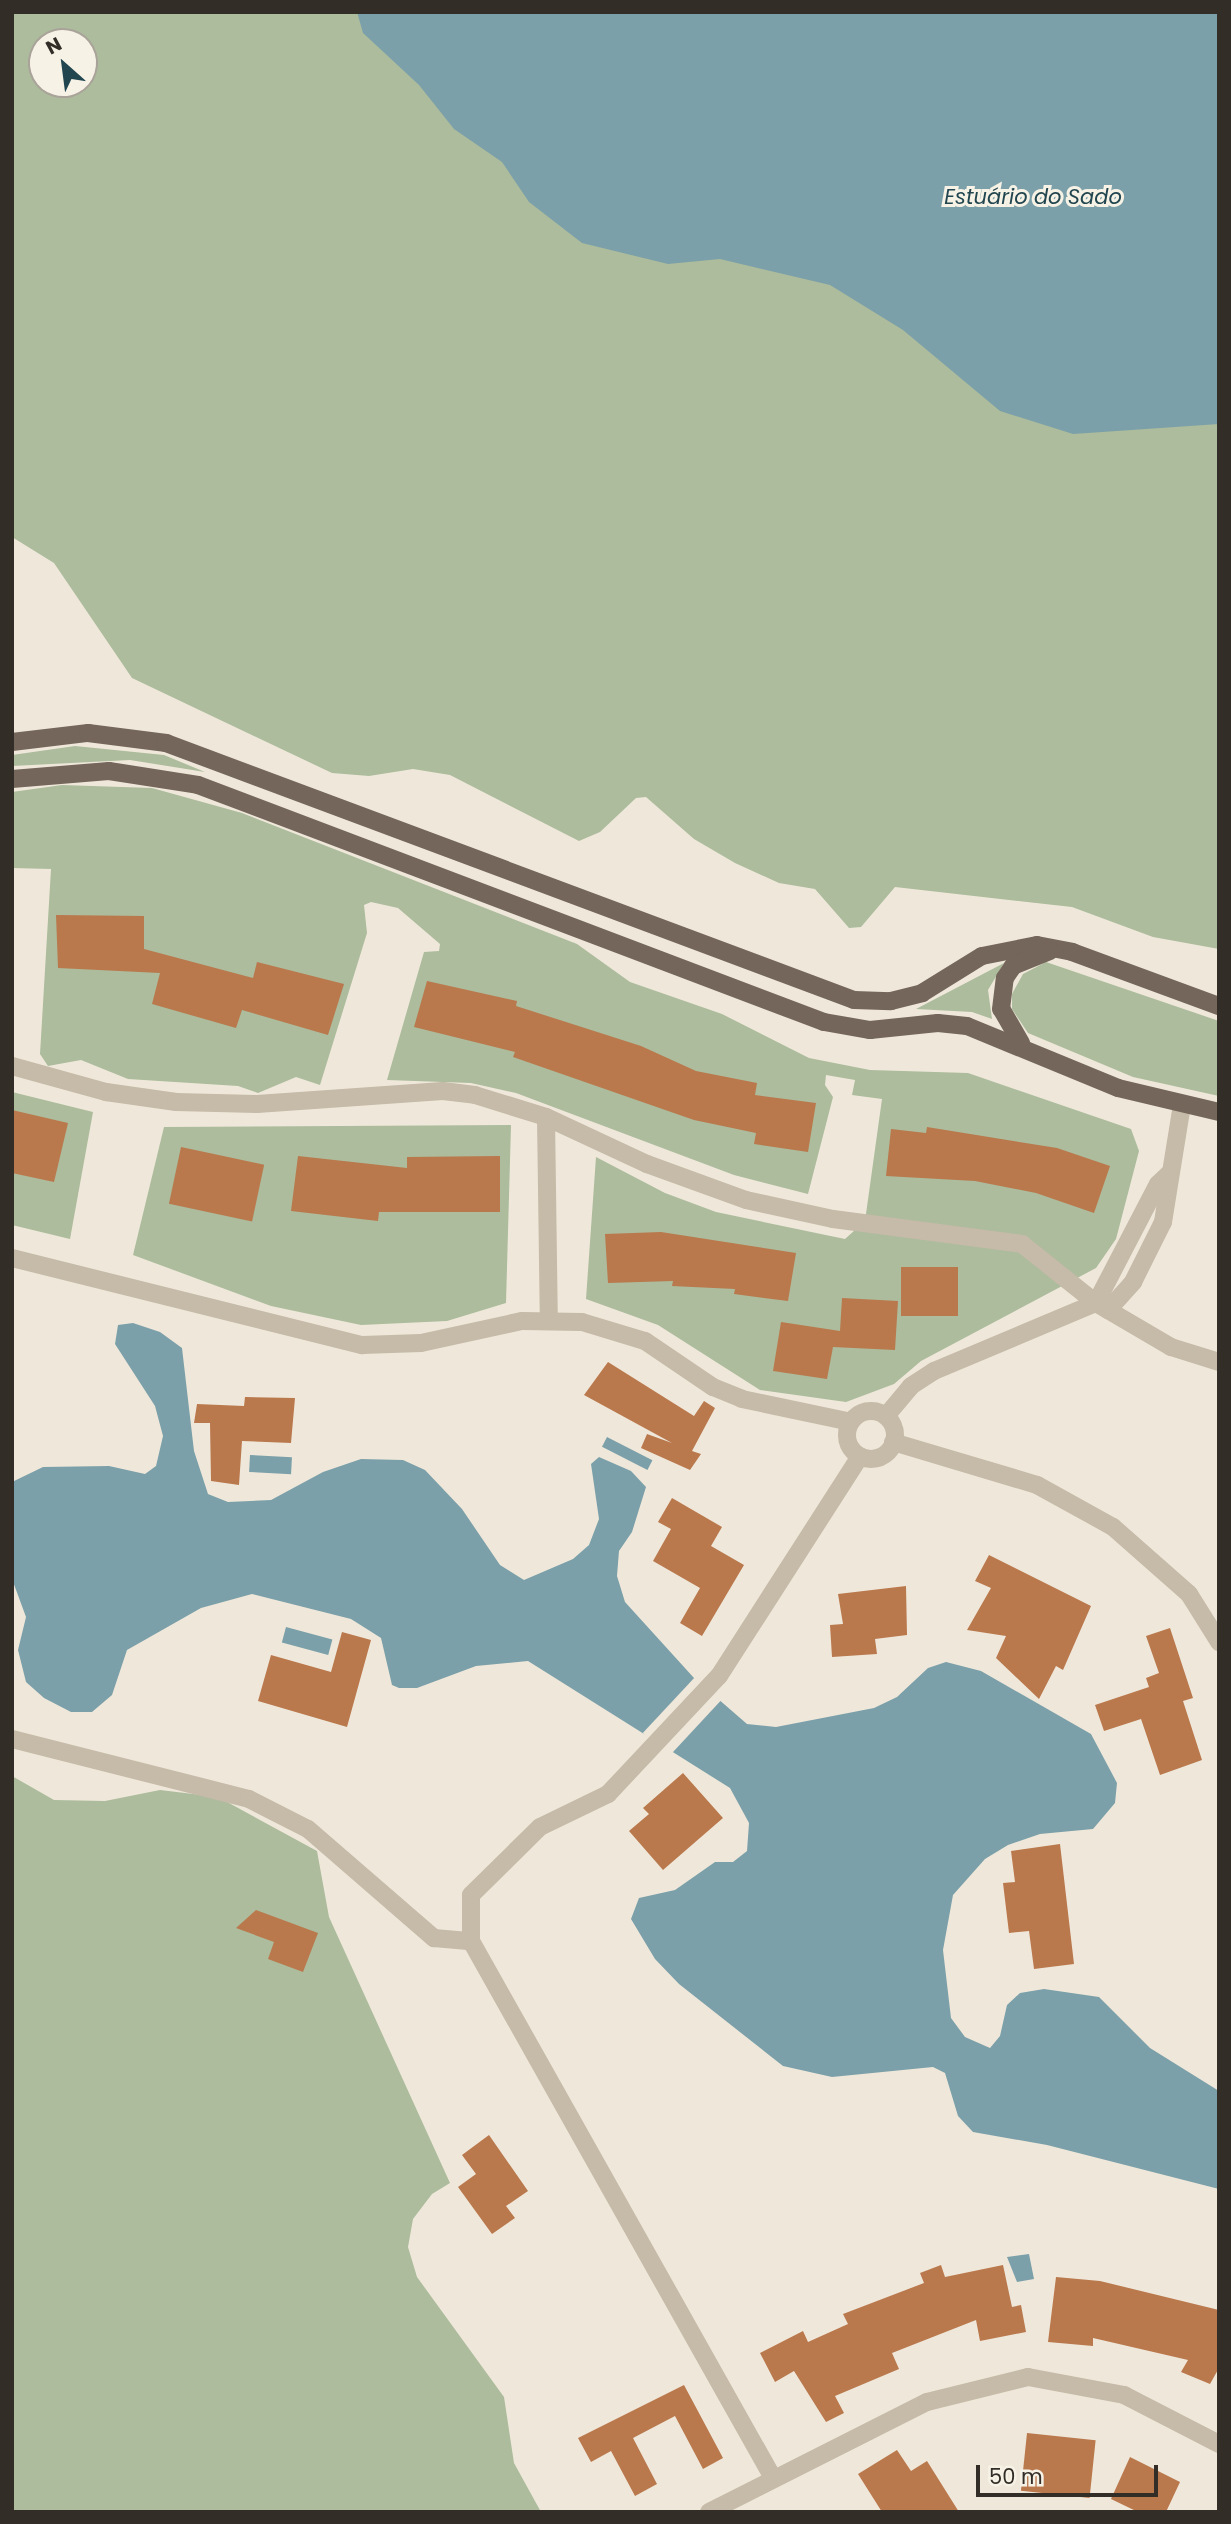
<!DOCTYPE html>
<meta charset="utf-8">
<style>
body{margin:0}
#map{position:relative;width:1231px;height:2524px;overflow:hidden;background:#efe8da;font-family:Poppins,sans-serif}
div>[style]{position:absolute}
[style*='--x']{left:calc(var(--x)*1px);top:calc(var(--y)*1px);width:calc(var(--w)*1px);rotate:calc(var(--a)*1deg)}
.green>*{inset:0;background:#acbc9c}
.water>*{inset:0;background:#7ca0a9;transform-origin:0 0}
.pier>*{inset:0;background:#efe8da;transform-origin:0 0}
.building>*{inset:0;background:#ba784d;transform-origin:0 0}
.minor>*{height:18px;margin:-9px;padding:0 9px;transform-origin:9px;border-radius:9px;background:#c6baa8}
.minor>.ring{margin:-9px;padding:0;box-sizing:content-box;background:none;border:18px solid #c6baa8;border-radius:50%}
.major>*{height:18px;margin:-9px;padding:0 9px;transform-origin:9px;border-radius:9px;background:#74665a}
span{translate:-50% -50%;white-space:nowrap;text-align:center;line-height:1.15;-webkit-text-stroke:6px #f7f2e6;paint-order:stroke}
.water-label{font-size:21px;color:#214650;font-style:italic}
.frame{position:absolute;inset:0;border:14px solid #332d27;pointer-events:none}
.north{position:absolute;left:28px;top:28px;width:70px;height:70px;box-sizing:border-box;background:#f7f2e6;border:2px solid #a9a39a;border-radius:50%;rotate:332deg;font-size:19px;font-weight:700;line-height:28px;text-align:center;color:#332d27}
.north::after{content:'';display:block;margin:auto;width:24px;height:32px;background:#214650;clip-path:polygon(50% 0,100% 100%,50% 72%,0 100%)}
.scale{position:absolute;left:976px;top:2465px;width:182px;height:32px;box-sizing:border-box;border:4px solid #332d27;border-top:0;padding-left:9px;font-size:21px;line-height:24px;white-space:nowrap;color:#332d27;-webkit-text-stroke:5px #f7f2e6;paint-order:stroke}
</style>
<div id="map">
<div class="green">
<div style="clip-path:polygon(evenodd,12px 12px,906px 12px,1219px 225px,1219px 949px,1153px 937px,1072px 907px,895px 887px,861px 927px,849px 928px,815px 889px,779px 883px,735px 863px,694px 839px,646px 797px,636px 798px,600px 832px,579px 841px,450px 775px,413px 769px,369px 776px,332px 773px,132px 678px,54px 563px,12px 537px,12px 12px,42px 42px,84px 42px,84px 84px,42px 84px,42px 42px)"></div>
<div style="clip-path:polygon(75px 746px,164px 755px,205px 772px,130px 760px,12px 766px,12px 755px)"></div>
<div style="clip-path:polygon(62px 785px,152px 788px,242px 813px,577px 944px,630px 982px,722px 1014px,809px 1058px,870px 1070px,968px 1073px,1131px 1129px,1139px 1151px,1116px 1239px,1096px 1268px,921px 1361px,894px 1384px,846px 1402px,760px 1390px,658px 1325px,586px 1299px,596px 1157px,665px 1193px,716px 1212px,845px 1239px,865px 1221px,882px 1099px,852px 1095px,855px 1080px,826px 1075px,825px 1085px,833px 1097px,808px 1194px,734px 1175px,516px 1093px,471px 1083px,387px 1080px,424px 952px,439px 951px,440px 944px,398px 908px,371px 902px,364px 905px,367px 933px,320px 1085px,296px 1077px,258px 1093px,238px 1086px,128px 1079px,81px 1060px,48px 1066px,40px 1054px,51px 869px,12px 868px,12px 792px)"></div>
<div style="clip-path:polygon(1046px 962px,1219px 1021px,1219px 1096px,1133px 1077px,1028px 1033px,1012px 1009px,1012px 994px,1023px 974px)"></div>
<div style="clip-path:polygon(1004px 963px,988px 990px,992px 1019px,972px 1012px,916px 1009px)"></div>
<div style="clip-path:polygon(12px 1092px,93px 1112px,70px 1239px,12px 1225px)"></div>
<div style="clip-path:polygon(511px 1125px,506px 1303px,447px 1321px,361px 1325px,271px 1306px,133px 1255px,164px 1127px)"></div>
<div style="clip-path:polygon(12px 1776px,54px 1800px,105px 1801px,160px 1790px,218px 1797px,317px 1851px,329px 1917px,450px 2183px,432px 2194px,413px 2219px,408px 2247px,417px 2277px,504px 2397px,514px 2463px,541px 2512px,12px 2512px)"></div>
</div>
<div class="water">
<div style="clip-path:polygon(357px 12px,1219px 12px,1219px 424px,1073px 434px,1000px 411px,903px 330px,830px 285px,720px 259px,668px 264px,582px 243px,529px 202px,502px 162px,454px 129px,419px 85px,363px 33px)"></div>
<div style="clip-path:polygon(133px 1323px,160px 1332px,182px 1348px,194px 1451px,208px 1494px,228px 1502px,271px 1500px,323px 1472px,361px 1459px,403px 1460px,425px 1470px,462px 1509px,500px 1565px,524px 1580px,573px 1559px,589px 1545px,599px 1519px,591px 1464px,599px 1457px,631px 1471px,646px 1487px,632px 1532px,619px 1551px,617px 1576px,625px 1602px,694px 1678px,747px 1724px,776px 1727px,874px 1708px,897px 1697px,928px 1668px,946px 1662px,981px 1671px,1091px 1734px,1117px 1783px,1115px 1803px,1093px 1829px,1040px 1834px,1008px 1845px,985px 1859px,953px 1895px,943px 1950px,951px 2018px,965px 2037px,990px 2048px,1000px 2036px,1007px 2005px,1020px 1993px,1044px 1989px,1099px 1997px,1150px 2048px,1219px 2091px,1219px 2189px,1047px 2145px,973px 2132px,958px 2116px,945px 2073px,933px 2067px,832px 2077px,783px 2066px,679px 1984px,655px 1959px,631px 1919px,639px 1898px,675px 1890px,715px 1862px,733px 1862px,747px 1851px,749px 1823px,730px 1788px,528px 1661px,476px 1666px,417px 1688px,399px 1688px,392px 1685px,381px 1638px,351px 1619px,252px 1594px,201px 1608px,127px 1650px,112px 1695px,92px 1712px,71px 1712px,44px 1698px,26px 1682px,18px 1650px,26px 1617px,12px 1579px,12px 1482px,43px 1467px,109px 1466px,145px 1474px,156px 1466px,163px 1436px,155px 1406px,115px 1344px,118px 1325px)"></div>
<div style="left:607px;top:1437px;width:51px;height:11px;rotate:27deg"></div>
<div style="left:250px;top:1455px;width:42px;height:17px;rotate:3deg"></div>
<div style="left:286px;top:1627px;width:48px;height:16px;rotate:15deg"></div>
<div style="clip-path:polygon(1029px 2254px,1034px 2279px,1017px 2282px,1007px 2257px)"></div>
</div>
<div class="pier">
<div style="left:696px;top:1676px;width:35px;height:78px;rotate:43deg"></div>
</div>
<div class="building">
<div style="clip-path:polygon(56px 915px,144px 916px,144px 949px,253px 978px,257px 962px,344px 984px,328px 1035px,242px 1010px,236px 1028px,152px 1004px,160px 973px,58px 968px)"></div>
<div style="clip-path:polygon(427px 981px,517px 1001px,516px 1006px,641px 1046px,696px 1071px,757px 1083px,755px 1095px,816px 1103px,808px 1152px,754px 1144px,756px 1133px,694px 1120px,513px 1057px,515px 1052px,414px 1027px)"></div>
<div style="clip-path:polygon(12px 1110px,68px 1123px,54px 1182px,12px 1173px)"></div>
<div style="clip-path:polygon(927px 1127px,1057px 1148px,1110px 1166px,1094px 1213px,1036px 1193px,975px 1181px,886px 1176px,891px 1129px,926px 1133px)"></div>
<div style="left:181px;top:1147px;width:85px;height:58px;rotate:12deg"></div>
<div style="clip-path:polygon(298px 1156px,407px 1168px,407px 1157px,500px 1156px,500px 1212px,379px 1212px,378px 1221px,291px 1211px)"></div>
<div style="clip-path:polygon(661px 1232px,796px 1253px,788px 1301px,734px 1294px,735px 1289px,672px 1286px,673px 1281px,608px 1283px,605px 1234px)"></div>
<div style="left:958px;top:1267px;width:49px;height:57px;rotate:90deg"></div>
<div style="clip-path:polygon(842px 1298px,898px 1301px,895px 1350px,833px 1347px,827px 1379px,773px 1371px,781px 1322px,840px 1331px)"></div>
<div style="clip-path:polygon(608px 1362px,694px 1416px,704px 1401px,715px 1408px,692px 1451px,701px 1454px,690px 1470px,641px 1448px,647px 1434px,672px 1443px,584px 1395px)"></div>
<div style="clip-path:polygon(245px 1397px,295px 1398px,291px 1443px,242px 1441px,239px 1485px,211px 1481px,210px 1423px,194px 1423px,197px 1404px,244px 1406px)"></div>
<div style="clip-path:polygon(672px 1498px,722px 1527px,711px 1546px,744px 1565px,702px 1636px,680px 1623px,700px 1588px,653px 1561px,671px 1529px,658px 1522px)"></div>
<div style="clip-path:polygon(989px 1555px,1091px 1606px,1063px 1670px,1056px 1666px,1039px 1699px,996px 1658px,1006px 1636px,967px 1630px,991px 1588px,975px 1581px)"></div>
<div style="clip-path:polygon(906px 1586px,907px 1635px,875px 1639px,877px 1654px,832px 1657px,830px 1625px,843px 1624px,838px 1594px)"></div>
<div style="clip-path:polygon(1170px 1628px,1193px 1698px,1183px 1701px,1202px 1760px,1160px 1775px,1141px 1719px,1104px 1731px,1095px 1705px,1149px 1687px,1146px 1678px,1159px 1673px,1146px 1636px)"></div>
<div style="clip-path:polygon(342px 1632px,371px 1640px,347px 1727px,258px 1701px,271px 1655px,331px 1672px)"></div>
<div style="clip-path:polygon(683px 1773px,723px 1818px,663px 1870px,629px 1831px,649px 1814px,643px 1808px)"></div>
<div style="clip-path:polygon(1060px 1844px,1074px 1964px,1034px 1969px,1029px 1931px,1009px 1933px,1003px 1883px,1015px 1882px,1011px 1851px)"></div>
<div style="clip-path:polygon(256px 1910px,318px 1933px,303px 1972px,268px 1959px,274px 1942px,236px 1928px)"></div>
<div style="clip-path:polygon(489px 2135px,528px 2191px,506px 2206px,515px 2218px,492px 2234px,458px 2187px,476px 2174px,462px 2155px)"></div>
<div style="clip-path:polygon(941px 2265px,945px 2277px,1003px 2265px,1012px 2307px,1021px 2305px,1026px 2332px,980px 2341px,976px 2320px,892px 2353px,899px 2369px,835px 2396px,844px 2413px,826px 2422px,794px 2371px,775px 2382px,760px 2353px,803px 2331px,808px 2342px,848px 2324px,843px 2314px,924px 2283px,920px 2273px)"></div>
<div style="clip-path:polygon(1056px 2277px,1100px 2281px,1219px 2310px,1219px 2368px,1210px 2384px,1181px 2372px,1188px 2360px,1093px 2338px,1093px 2346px,1048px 2342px)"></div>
<div style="clip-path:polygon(684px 2385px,723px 2458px,703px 2469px,675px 2416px,633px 2438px,657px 2484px,635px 2496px,611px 2451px,591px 2462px,578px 2438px)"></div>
<div style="left:1027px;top:2433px;width:69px;height:58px;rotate:6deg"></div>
<div style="clip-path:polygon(897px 2450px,911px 2471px,927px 2461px,959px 2512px,882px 2512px,858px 2474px)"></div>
<div style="clip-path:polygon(1130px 2457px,1180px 2482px,1166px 2512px,1138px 2512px,1111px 2499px)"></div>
</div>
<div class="minor">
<div style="--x:12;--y:1066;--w:98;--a:15.5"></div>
<div style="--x:106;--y:1092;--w:71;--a:8.1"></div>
<div style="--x:176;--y:1102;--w:81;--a:1.4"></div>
<div style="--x:257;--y:1104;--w:186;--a:-4"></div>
<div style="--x:443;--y:1091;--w:32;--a:7"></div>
<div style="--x:475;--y:1095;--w:74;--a:17.2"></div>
<div style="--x:546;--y:1117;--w:111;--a:25"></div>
<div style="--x:647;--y:1164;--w:105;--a:20"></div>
<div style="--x:746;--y:1200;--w:89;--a:12.3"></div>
<div style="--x:833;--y:1219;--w:191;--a:7.5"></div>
<div style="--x:1022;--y:1244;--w:95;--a:38.6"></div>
<div style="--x:1096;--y:1303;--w:87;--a:30.4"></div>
<div style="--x:1171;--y:1347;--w:50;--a:17.4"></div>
<div style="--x:546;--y:1117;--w:204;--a:89.2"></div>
<div style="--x:12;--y:1258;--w:361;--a:14"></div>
<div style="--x:362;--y:1345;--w:59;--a:-1.9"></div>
<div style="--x:421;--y:1343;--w:103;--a:-12.3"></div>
<div style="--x:522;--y:1321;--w:60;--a:1"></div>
<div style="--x:582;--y:1322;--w:66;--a:16.8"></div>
<div style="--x:645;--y:1341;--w:82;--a:34.1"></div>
<div style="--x:713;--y:1387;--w:31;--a:22"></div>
<div style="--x:742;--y:1399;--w:111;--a:11.9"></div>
<div style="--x:1108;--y:1310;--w:38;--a:-48"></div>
<div style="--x:1133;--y:1282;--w:67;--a:-63.4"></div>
<div style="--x:1163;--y:1222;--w:119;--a:-80.8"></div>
<div class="ring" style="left:847px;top:1411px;width:30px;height:30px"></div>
<div style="--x:886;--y:1416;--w:39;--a:-50"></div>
<div style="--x:911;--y:1386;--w:27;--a:-33"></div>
<div style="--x:934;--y:1371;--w:176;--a:-22.8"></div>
<div style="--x:1096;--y:1303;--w:134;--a:-62.5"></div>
<div style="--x:1158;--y:1184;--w:16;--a:-43"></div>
<div style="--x:893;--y:1442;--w:150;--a:16.6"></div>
<div style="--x:1037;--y:1485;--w:87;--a:28.9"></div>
<div style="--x:1113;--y:1527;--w:101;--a:41.4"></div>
<div style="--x:1189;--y:1594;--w:57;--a:58"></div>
<div style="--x:12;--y:1739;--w:244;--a:14.2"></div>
<div style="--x:249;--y:1799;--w:66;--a:27"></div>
<div style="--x:308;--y:1829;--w:167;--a:40.9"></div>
<div style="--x:434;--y:1938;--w:37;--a:5"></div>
<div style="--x:773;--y:2478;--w:616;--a:-119.35"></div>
<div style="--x:471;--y:1941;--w:46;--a:-90"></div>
<div style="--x:471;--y:1895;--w:97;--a:-44.6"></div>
<div style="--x:540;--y:1827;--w:76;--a:-25.9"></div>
<div style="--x:608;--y:1794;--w:162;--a:-46.8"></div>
<div style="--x:719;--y:1676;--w:261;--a:-57.3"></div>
<div style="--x:709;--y:2512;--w:244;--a:-26.8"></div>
<div style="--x:927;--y:2402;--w:104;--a:-13.9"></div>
<div style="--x:1028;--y:2377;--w:98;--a:10.6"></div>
<div style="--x:1124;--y:2395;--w:107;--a:27.3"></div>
</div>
<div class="major">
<div style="--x:12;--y:742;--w:77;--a:-6.8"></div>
<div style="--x:88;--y:733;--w:79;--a:7.3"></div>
<div style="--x:166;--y:743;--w:734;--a:20.48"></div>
<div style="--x:854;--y:1000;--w:37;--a:2"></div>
<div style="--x:891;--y:1001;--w:32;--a:-14"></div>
<div style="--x:922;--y:993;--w:70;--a:-31.7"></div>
<div style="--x:982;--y:956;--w:56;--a:-11.3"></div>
<div style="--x:1037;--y:945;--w:36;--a:11"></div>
<div style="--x:1072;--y:952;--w:157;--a:20.2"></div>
<div style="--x:12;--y:779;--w:97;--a:-4.7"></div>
<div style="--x:109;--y:771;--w:90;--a:8.9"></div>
<div style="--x:198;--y:785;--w:669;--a:20.74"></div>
<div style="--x:824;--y:1022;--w:47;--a:9.9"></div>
<div style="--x:870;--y:1030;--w:68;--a:-5.9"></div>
<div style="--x:938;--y:1023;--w:29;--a:6"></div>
<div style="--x:967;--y:1026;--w:163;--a:22.3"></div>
<div style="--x:1118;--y:1088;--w:104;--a:13.4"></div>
<div style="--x:1021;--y:1043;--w:39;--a:-120"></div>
<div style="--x:1001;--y:1009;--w:31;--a:-83"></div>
<div style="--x:1005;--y:978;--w:14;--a:-56"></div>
<div style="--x:1013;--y:966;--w:40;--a:-22"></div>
</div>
<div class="water-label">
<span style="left:1033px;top:197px">Estuário do Sado</span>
</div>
<div class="frame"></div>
<div class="north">N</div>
<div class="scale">50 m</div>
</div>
